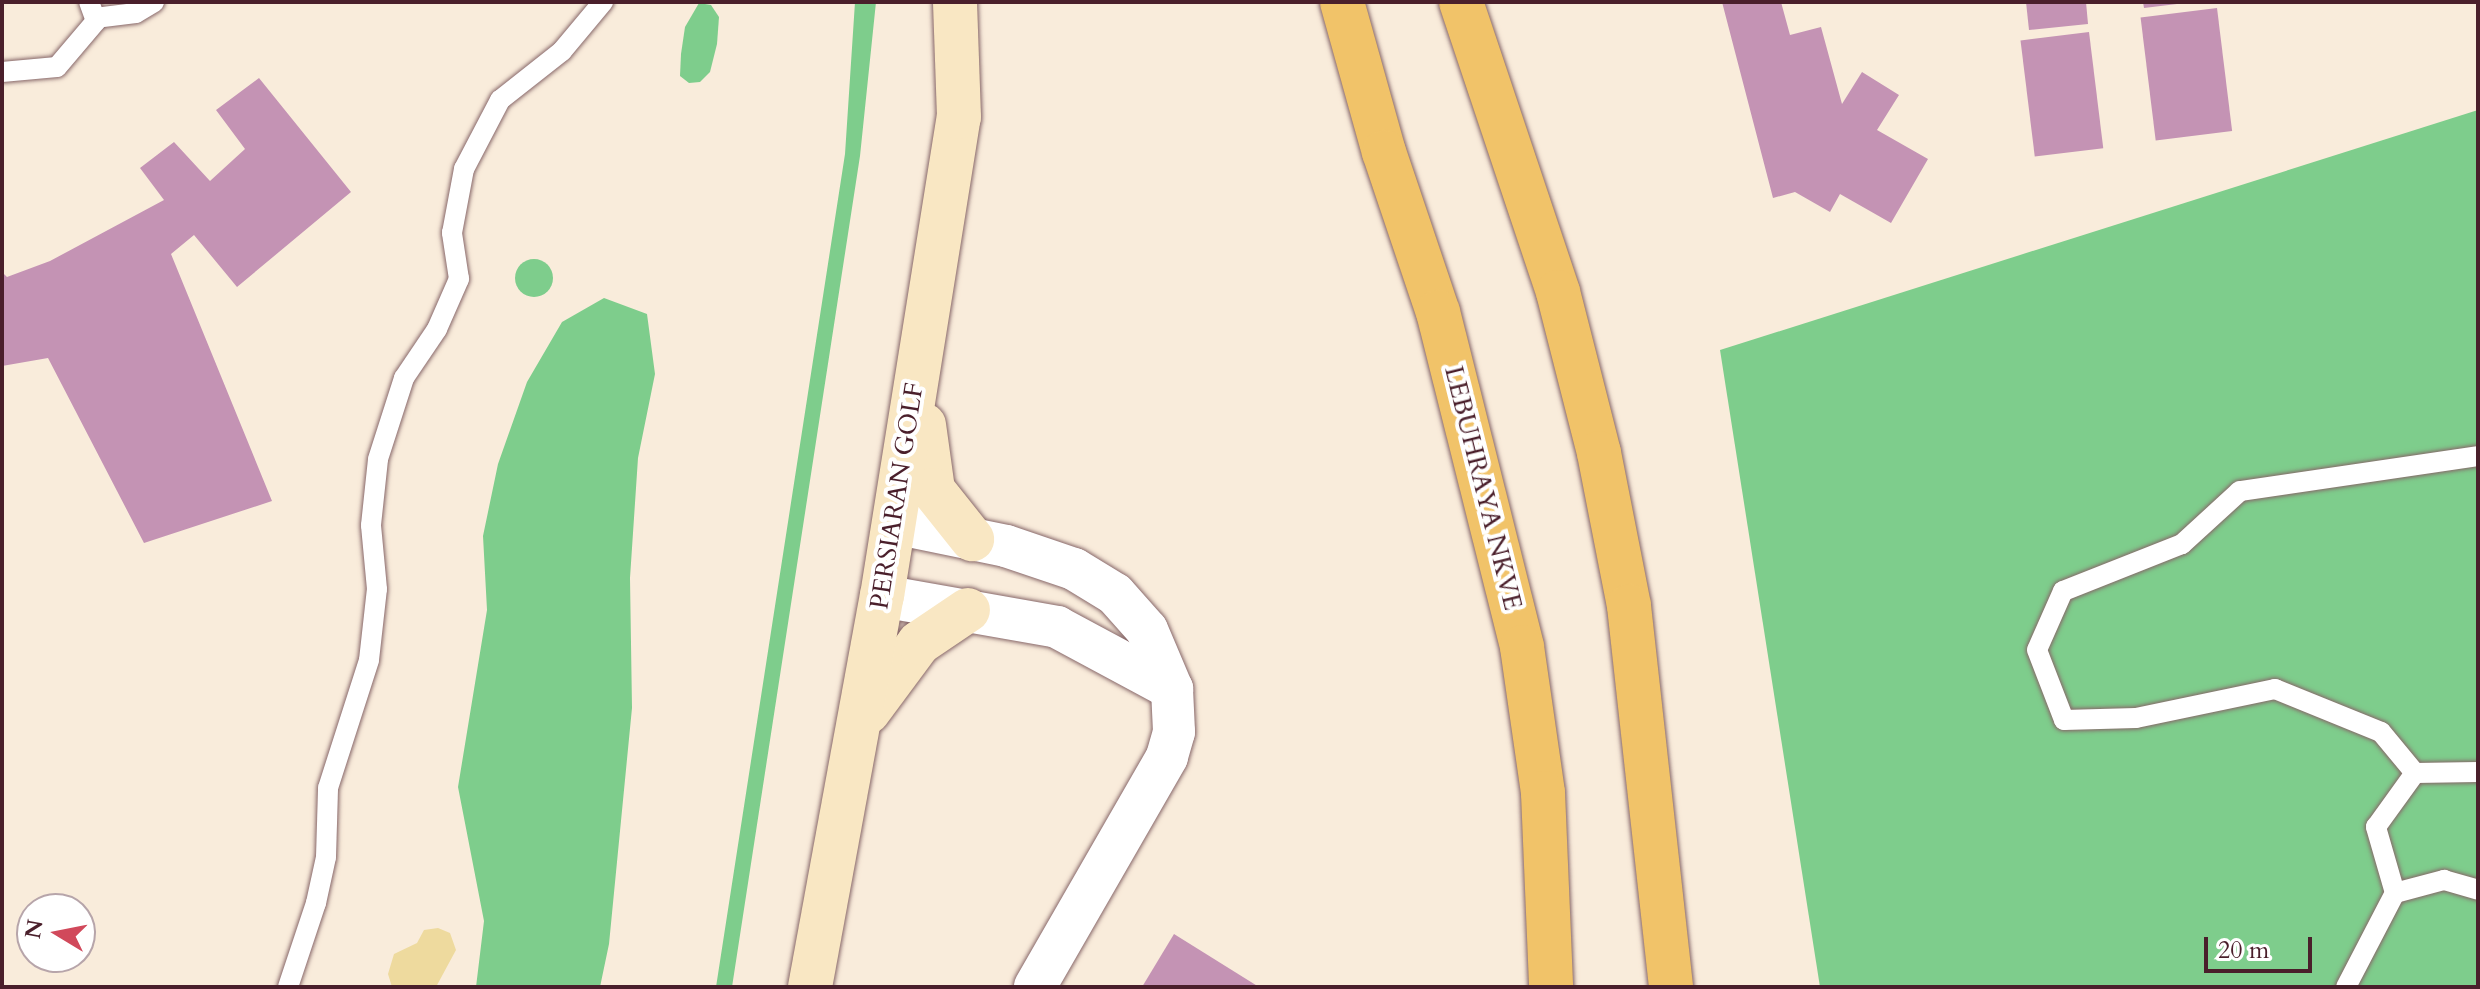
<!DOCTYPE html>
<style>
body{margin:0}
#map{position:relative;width:2480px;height:989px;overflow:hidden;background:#f9ecdb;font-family:Cardo,serif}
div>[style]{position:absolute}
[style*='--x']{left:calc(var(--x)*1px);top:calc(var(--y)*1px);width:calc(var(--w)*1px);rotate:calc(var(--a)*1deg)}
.green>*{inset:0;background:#7ecd8c}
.round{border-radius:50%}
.sand>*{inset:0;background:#eeda9e}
.building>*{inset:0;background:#c493b4;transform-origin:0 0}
.roads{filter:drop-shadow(0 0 2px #876769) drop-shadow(0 0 2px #876769)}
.lane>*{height:20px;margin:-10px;padding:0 10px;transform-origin:10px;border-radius:10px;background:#fff}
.street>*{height:42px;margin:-21px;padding:0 21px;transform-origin:21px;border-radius:21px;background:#fff}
.secondary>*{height:44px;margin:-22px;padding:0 22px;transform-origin:22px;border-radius:22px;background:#f9e7c3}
.highway>*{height:44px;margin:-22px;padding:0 22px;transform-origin:22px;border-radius:22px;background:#f1c369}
span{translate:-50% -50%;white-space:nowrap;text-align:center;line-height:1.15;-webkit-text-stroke:8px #fff;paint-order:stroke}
.street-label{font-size:26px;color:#4a1f2b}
.frame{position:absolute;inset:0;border:4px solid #4a1f2b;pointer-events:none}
.north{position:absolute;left:16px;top:893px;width:80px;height:80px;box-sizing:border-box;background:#fff;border:2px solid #b7a5aa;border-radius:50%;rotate:280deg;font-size:22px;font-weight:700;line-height:32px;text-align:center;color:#4a1f2b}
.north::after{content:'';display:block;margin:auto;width:28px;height:36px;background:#d1495b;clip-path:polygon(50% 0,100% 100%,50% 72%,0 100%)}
.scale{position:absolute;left:2204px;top:937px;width:108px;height:36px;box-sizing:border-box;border:4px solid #4a1f2b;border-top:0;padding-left:10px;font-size:24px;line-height:28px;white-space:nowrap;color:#4a1f2b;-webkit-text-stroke:6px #fff;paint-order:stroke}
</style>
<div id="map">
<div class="green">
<div style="clip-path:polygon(855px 2px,876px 2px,860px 156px,732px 987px,716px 987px,845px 154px)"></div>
<div style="clip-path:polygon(699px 3px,711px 5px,719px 17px,717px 44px,710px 72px,700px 82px,689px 83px,680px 76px,681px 54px,685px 27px)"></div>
<div style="clip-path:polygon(2478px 110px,2478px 987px,1820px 987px,1720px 350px)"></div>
<div class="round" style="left:515px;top:259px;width:38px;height:38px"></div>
<div style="clip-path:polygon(604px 298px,647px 314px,655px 374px,638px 458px,630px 578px,632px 708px,609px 944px,600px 987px,476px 987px,484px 921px,458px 787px,487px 610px,483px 536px,498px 464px,527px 382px,562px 322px)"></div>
</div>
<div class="sand">
<div style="clip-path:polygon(438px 928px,450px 933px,456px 950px,436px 987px,392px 987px,388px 974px,394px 954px,417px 943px,424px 930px)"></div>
</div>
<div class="building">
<div style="clip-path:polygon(1722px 2px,1781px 2px,1790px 35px,1821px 27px,1842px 104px,1862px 72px,1899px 95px,1877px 130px,1928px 159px,1891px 223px,1840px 194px,1830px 212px,1795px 192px,1773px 198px)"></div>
<div style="clip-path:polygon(2026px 2px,2086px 2px,2088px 24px,2029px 30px)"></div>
<div style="clip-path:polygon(2143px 2px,2177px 2px,2177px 4px,2144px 8px)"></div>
<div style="left:2217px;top:8px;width:124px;height:77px;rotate:83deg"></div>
<div style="left:2089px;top:32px;width:117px;height:69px;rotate:83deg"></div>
<div style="clip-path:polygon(259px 78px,351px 192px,237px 287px,194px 235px,171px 254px,272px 501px,144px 543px,48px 358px,2px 366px,2px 272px,7px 277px,50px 261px,164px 200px,140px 168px,174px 142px,210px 181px,245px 149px,216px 110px)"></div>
<div style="clip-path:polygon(1174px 934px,1259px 987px,1142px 987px)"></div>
</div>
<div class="roads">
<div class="lane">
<div style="--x:95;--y:18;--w:41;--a:-7"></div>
<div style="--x:136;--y:13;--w:21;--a:-31"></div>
<div style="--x:2;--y:72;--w:55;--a:-5.2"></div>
<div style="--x:57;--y:67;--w:60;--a:-49.7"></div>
<div style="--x:96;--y:21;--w:20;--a:-110"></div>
<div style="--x:2478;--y:456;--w:241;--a:171.6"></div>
<div style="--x:2240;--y:491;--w:79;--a:137.6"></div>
<div style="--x:2182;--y:544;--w:128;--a:158.4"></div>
<div style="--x:2063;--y:591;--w:64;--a:113.8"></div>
<div style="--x:2037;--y:650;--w:75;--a:68.9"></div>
<div style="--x:2064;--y:720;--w:72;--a:-1.6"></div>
<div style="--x:2136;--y:718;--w:142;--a:-11.8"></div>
<div style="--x:2275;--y:689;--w:114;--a:22.1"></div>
<div style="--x:2381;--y:732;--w:53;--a:50.3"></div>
<div style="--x:2415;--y:773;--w:63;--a:-0.9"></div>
<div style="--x:2395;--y:893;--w:69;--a:-106.1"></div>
<div style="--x:2376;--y:827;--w:67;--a:-54.2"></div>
<div style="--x:288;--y:987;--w:89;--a:-71.6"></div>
<div style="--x:316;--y:903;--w:47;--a:-77.7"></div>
<div style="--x:326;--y:857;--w:69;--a:-88.3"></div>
<div style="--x:328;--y:788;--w:134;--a:-72.2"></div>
<div style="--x:369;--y:660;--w:71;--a:-83.6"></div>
<div style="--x:377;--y:589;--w:64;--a:-95.4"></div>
<div style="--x:371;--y:525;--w:66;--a:-83.9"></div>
<div style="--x:378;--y:459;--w:85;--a:-72.2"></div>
<div style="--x:404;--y:378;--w:59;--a:-56"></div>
<div style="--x:437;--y:329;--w:55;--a:-66.3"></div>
<div style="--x:459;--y:279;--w:47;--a:-98.7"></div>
<div style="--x:452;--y:233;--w:65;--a:-79.4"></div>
<div style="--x:464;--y:169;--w:78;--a:-62.4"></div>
<div style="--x:500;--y:100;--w:79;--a:-38.3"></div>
<div style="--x:562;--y:51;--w:64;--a:-50.1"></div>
<div style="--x:2346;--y:987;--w:106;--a:-62.5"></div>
<div style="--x:2395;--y:893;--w:51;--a:-14.9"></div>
<div style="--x:2444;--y:880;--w:35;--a:16"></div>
</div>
<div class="street">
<div style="--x:894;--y:523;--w:114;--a:11.6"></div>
<div style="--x:1006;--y:546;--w:72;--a:18.7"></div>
<div style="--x:1074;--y:569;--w:48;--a:31.4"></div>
<div style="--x:1115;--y:594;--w:48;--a:48.4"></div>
<div style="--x:1147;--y:630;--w:64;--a:67"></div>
<div style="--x:1172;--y:689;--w:43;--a:87.3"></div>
<div style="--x:1174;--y:732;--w:26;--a:106"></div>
<div style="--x:1167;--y:757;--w:265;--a:119.9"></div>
<div style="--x:882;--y:596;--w:178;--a:10"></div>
<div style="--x:1057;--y:627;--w:131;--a:28.3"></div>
</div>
<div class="secondary">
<div style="--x:924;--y:425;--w:66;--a:82.1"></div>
<div style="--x:933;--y:490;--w:63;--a:51.5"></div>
<div style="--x:868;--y:712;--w:86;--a:-53.5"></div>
<div style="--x:919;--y:643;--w:59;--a:-34"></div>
<div style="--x:810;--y:987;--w:398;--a:-79.6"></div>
<div style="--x:882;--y:596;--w:485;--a:-80.9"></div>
<div style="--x:959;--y:117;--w:115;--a:-92"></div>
</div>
<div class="highway">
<div style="--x:1342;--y:2;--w:156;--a:74.4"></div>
<div style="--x:1384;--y:152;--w:169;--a:71.4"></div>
<div style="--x:1438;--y:312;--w:345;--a:75.9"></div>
<div style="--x:1522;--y:647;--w:148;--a:81.8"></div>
<div style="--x:1543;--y:793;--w:194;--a:87.6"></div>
<div style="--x:1461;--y:2;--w:306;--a:71.5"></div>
<div style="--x:1558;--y:292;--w:166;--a:75.7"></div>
<div style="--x:1599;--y:453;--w:156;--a:78.9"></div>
<div style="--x:1629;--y:606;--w:383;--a:83.7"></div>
</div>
</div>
<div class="street-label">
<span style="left:1483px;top:488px;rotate:76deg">LEBUHRAYA NKVE</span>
<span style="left:897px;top:496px;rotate:-81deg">PERSIARAN GOLF</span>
</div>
<div class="frame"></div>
<div class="north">N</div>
<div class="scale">20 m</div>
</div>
